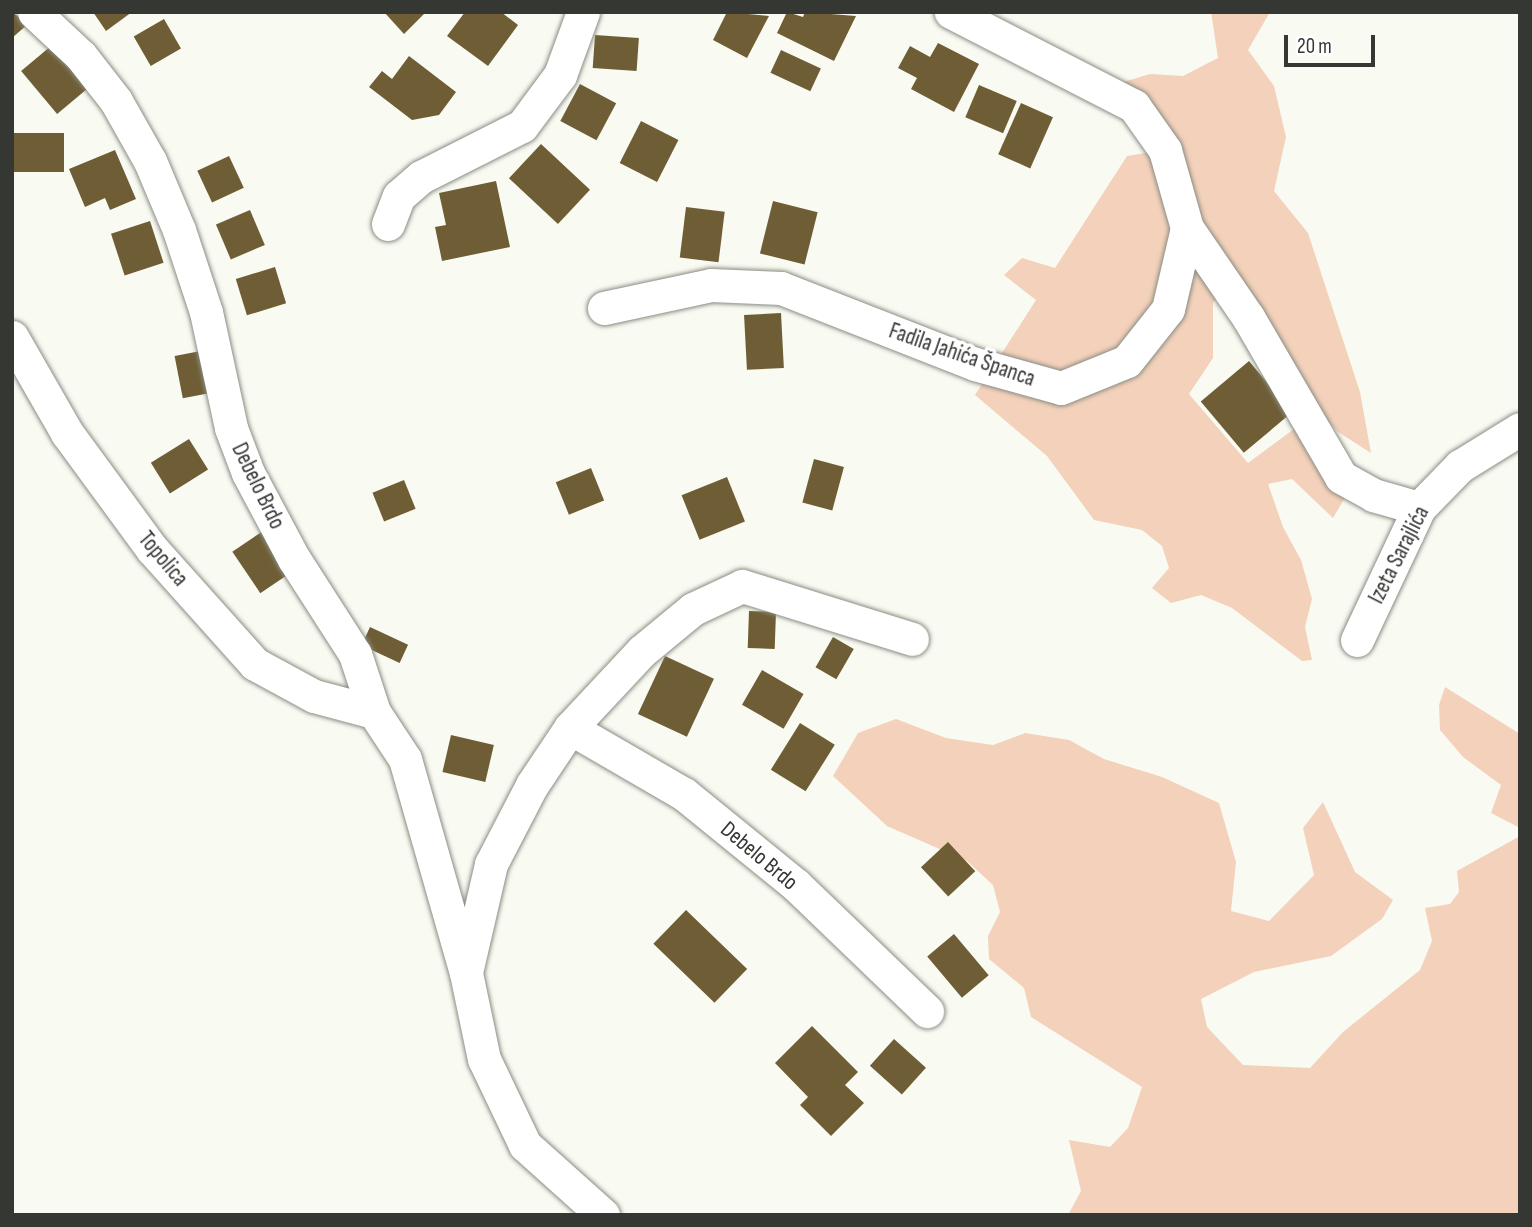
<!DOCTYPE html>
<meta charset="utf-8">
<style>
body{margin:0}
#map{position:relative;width:1532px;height:1227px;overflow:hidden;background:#f9fbf2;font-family:"Sofia Sans Condensed",sans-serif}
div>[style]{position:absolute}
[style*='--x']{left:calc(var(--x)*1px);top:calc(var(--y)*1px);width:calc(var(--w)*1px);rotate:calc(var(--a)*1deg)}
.green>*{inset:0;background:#f4d1ba}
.building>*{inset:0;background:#6f5e35;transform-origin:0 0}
.roads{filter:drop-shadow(0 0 2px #8a8d84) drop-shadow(0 0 2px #8a8d84)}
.street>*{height:33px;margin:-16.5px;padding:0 16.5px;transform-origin:16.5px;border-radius:16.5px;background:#fff}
span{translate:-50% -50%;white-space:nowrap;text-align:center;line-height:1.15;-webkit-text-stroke:7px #fff;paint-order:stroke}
.street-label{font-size:23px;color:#353733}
.frame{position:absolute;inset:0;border:14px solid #353733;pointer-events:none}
.scale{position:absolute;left:1284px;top:35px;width:91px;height:32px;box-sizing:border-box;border:4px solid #353733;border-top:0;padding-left:9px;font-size:21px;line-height:24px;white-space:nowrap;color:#353733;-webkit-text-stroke:5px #fff;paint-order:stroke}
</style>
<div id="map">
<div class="green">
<div style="clip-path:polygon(1211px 12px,1270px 12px,1248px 50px,1274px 86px,1286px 137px,1274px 191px,1308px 233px,1360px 392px,1371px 453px,1338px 432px,1295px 385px,1238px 285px,1213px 302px,1213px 358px,1189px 394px,1248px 463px,1302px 423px,1346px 496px,1333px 518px,1292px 479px,1268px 484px,1283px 527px,1301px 560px,1312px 599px,1305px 627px,1312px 660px,1302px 661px,1232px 608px,1201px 595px,1171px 603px,1152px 588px,1169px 568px,1162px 546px,1142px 530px,1094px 520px,1047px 456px,975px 395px,1036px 300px,1004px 275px,1022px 258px,1055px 268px,1127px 156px,1164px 150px,1103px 88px,1150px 74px,1183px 76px,1218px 58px)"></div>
<div style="clip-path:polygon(1445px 687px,1520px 734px,1520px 828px,1491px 813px,1501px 785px,1463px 757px,1440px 730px,1439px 705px)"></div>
<div style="clip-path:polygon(896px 719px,946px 738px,993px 745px,1025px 733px,1069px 740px,1104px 759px,1162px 777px,1219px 803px,1236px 862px,1231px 911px,1269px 921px,1314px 875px,1303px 828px,1323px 802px,1355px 872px,1393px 900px,1382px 919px,1331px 956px,1254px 972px,1201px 999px,1207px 1027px,1243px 1065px,1310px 1068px,1343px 1032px,1420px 970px,1432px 941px,1425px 908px,1450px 904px,1459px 892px,1457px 871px,1520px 836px,1520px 1215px,1068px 1215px,1081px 1191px,1069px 1140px,1110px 1147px,1128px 1128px,1142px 1087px,1031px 1017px,1024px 988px,989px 959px,988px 936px,1000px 912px,993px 885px,967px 861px,887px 826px,833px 776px,858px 733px)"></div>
</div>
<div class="building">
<div style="clip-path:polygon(12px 12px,28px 24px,12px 38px)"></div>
<div style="clip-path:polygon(93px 12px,132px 12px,106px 31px)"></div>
<div style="clip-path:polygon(384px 12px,426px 12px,404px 34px)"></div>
<div style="clip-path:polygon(465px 12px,501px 12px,518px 25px,488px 66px,447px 36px)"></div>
<div style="clip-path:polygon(727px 12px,769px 16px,747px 58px,713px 40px)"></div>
<div style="clip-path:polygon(787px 12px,803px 17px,805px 12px,856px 16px,834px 61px,777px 33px)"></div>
<div style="left:164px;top:19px;width:34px;height:35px;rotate:60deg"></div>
<div style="left:595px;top:35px;width:44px;height:33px;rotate:4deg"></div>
<div style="clip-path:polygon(938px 43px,979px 64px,954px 112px,911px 89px,917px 78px,898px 68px,910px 46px,930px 57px)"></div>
<div style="left:51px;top:46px;width:56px;height:39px;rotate:50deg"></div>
<div style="left:781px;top:50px;width:44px;height:25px;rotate:25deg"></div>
<div style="clip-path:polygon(409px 56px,456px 92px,439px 115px,412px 120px,369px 87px,382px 71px,392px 79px)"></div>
<div style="left:580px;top:84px;width:41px;height:42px;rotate:28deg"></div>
<div style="left:979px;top:85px;width:41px;height:35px;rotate:23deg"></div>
<div style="left:1021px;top:103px;width:35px;height:56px;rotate:24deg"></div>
<div style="left:641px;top:121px;width:42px;height:47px;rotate:27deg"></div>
<div style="left:13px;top:133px;width:51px;height:39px"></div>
<div style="left:541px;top:144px;width:67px;height:47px;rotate:43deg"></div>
<div style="clip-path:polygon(115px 150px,136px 199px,110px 210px,105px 198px,85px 207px,69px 169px)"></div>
<div style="left:229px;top:156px;width:35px;height:35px;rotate:65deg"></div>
<div style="clip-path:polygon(496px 181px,510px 247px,442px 261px,435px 227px,446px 225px,439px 193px)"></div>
<div style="left:773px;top:201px;width:46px;height:54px;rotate:14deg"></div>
<div style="left:686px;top:207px;width:39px;height:51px;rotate:7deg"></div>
<div style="left:250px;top:210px;width:38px;height:37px;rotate:67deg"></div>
<div style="left:150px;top:221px;width:44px;height:41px;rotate:72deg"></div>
<div style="left:275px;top:267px;width:38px;height:41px;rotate:73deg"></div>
<div style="left:781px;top:313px;width:55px;height:37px;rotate:87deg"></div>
<div style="left:206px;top:350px;width:43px;height:32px;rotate:79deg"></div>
<div style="left:1249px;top:361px;width:67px;height:63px;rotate:50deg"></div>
<div style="left:189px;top:439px;width:36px;height:45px;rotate:58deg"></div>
<div style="left:814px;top:459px;width:31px;height:45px;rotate:15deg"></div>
<div style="left:591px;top:468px;width:35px;height:38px;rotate:68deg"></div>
<div style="left:727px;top:477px;width:48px;height:49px;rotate:68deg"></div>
<div style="left:404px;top:480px;width:31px;height:34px;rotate:68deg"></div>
<div style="left:263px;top:531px;width:50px;height:37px;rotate:56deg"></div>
<div style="left:749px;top:611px;width:27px;height:37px;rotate:2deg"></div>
<div style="left:370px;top:627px;width:42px;height:20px;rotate:25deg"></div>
<div style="left:833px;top:637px;width:24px;height:35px;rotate:30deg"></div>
<div style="left:665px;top:656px;width:54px;height:64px;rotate:25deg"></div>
<div style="left:762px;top:670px;width:48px;height:40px;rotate:30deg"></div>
<div style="left:800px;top:723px;width:41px;height:55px;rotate:32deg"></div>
<div style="left:451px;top:735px;width:44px;height:38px;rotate:13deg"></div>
<div style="left:948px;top:842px;width:40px;height:37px;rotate:47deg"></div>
<div style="left:686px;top:910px;width:85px;height:47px;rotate:44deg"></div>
<div style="left:954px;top:934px;width:54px;height:35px;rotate:50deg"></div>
<div style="clip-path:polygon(812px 1026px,858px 1072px,845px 1085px,864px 1103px,831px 1136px,800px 1105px,808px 1097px,775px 1063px)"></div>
<div style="left:894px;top:1039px;width:43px;height:36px;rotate:42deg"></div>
</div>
<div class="roads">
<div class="street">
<div style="--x:34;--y:12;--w:64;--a:43.1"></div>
<div style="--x:81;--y:56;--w:57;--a:52.1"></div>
<div style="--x:116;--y:101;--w:69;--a:60.5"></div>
<div style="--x:150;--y:161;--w:75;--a:67.2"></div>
<div style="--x:179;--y:230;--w:86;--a:71.8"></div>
<div style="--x:206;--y:312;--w:119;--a:77.8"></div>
<div style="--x:231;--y:428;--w:48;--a:69.3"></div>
<div style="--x:248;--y:473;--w:98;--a:61.9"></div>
<div style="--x:294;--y:559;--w:113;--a:57.3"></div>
<div style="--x:355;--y:654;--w:61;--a:71.9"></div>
<div style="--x:374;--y:712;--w:56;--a:56.6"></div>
<div style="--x:405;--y:759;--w:223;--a:74.1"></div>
<div style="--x:466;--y:973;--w:88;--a:78.2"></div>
<div style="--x:484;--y:1059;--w:95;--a:64.5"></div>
<div style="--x:525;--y:1145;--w:105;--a:41.9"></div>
<div style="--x:388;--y:224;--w:30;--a:-69"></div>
<div style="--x:399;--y:196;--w:29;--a:-41"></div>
<div style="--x:421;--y:177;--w:113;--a:-26.8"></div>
<div style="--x:522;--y:126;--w:64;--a:-53.3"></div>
<div style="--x:560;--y:75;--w:67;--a:-69.9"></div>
<div style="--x:1187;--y:228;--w:108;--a:55.6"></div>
<div style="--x:1248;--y:317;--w:185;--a:59.8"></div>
<div style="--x:1341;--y:477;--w:37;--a:29"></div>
<div style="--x:1373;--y:495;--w:48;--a:15.8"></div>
<div style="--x:604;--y:308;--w:109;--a:-12.1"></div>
<div style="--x:711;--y:285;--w:70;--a:2.5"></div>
<div style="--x:781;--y:288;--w:208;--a:21.4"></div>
<div style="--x:975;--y:364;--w:89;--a:15.6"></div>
<div style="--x:1061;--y:388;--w:71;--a:-22.2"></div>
<div style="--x:1127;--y:361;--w:66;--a:-51.7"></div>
<div style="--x:1168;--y:309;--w:83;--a:-76.8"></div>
<div style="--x:1187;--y:228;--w:81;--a:-105.8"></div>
<div style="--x:1165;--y:150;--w:54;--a:-125.2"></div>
<div style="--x:1134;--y:106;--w:206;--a:-152.8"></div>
<div style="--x:12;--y:337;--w:111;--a:60.2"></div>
<div style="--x:67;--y:433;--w:144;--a:53.8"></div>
<div style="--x:152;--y:549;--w:154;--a:48.2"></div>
<div style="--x:255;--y:664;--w:67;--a:28.5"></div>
<div style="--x:314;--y:696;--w:62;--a:14.9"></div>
<div style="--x:1357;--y:640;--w:146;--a:-64.8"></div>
<div style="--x:1419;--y:508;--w:59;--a:-45.7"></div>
<div style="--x:1460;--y:466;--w:70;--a:-31.7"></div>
<div style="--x:570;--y:728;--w:105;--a:-46.9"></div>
<div style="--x:642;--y:651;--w:66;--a:-39.5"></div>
<div style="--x:693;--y:609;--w:54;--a:-25.1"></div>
<div style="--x:742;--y:586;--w:178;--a:17.3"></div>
<div style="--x:467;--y:968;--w:107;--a:-77"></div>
<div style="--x:491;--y:864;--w:89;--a:-62.6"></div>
<div style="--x:532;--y:785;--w:69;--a:-56.3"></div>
<div style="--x:570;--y:728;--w:132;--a:30.1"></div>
<div style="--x:684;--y:794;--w:144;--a:39.1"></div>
<div style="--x:796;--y:885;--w:182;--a:43.9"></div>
</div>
</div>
<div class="street-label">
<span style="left:962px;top:355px;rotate:19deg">Fadila Jahića Španca</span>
<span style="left:258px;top:486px;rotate:64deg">Debelo Brdo</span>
<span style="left:1399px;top:555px;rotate:-63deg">Izeta Sarajlića</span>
<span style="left:163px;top:559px;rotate:50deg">Topolica</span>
<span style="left:759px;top:856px;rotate:40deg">Debelo Brdo</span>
</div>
<div class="frame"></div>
<div class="scale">20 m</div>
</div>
